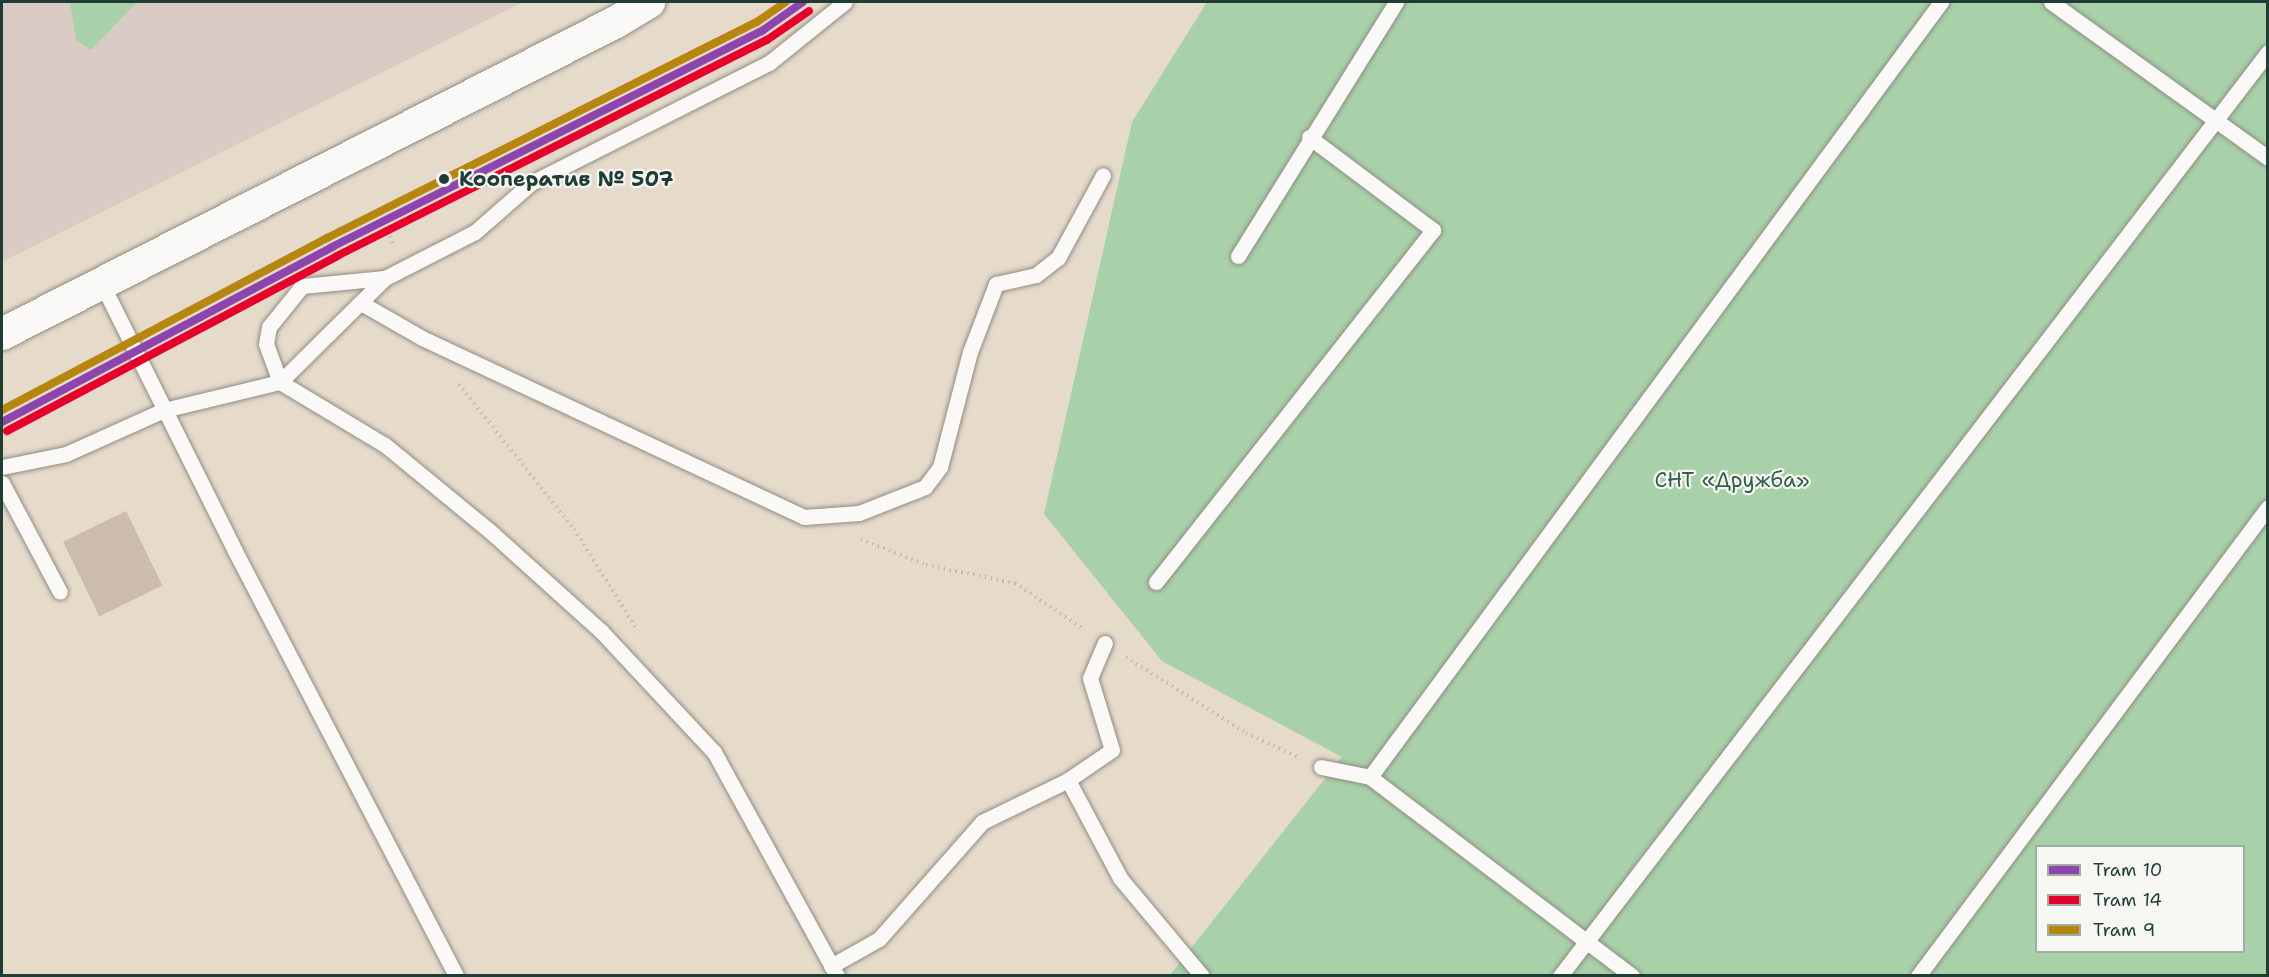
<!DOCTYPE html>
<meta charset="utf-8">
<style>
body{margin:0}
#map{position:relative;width:2269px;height:977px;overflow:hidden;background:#e6daca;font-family:"Shantell Sans",sans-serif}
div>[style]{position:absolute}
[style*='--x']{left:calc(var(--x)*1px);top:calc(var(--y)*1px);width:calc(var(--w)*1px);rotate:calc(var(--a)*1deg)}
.industrial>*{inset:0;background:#dacbc4}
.green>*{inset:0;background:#a8d1a9}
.building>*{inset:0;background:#ccbbaf;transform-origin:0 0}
.path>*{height:4px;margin-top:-2px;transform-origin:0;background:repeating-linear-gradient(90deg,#bcbdb9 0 1.5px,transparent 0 6px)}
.roads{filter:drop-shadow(0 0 2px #8e8d84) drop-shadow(0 0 2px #8e8d84)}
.service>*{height:15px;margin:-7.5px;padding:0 7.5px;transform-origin:7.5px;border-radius:7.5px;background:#fbf9f7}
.minor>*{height:32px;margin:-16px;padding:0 16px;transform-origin:16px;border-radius:16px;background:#fbf9f7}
.tram-1>*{height:8px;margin:-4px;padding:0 4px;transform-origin:4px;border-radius:4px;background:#8e44ad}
.tram-2>*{height:8px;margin:-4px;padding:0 4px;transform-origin:4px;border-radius:4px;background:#e4002b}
.tram-3>*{height:8px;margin:-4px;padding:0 4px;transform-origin:4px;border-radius:4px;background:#b68610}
.dots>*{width:16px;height:16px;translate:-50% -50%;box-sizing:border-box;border:3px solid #f6f6f2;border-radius:50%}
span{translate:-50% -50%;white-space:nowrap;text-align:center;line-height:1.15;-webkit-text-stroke:4.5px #f6f6f2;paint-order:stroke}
.stop-label{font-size:21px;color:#1f3d34;font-weight:700}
.left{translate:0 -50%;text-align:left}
.park-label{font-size:21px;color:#34604a}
.frame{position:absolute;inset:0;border:3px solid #1f3d34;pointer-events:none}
.legend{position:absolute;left:2035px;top:845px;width:210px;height:108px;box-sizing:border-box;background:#f6f6f2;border:2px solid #a0aca6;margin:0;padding:8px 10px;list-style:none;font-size:18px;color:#1f3d34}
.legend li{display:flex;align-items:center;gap:12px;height:30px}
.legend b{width:30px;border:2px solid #a0aca6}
</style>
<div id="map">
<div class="industrial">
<div style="clip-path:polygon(2px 2px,523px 2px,2px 262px)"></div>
</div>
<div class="green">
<div style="clip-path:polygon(70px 2px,137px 2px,91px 50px,76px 40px)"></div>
<div style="clip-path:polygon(evenodd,1207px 2px,2267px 2px,2267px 975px,1170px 975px,1342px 757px,1162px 661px,1044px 514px,1132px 122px,1207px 2px,2036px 846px,2244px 846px,2244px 952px,2036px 952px,2036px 846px)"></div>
</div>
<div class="building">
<div style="left:126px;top:511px;width:83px;height:70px;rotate:64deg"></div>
</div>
<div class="path">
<div style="--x:390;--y:236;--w:12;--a:70"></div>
<div style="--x:459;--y:384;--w:185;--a:51.6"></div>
<div style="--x:574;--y:529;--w:119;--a:58"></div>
<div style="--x:861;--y:539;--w:70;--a:21.8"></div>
<div style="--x:926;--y:565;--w:91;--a:11.4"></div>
<div style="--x:1015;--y:583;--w:84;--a:33.9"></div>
<div style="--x:1126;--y:657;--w:142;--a:32.3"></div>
<div style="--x:1246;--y:733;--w:57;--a:24.8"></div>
</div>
<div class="roads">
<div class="service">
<div style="--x:2051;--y:2;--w:267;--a:35.7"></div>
<div style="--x:1238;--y:256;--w:299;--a:-58.1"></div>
<div style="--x:385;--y:278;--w:148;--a:135.3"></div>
<div style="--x:280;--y:382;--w:40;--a:-110.2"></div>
<div style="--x:266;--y:344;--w:17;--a:-80"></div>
<div style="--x:269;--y:327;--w:53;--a:-51.2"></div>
<div style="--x:302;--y:286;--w:83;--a:-5.5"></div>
<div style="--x:385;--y:278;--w:101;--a:-27.1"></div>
<div style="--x:475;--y:232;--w:74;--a:-41.2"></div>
<div style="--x:531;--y:183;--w:267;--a:-26.8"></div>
<div style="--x:769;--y:63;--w:97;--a:-38.8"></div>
<div style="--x:103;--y:286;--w:296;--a:63.5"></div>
<div style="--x:235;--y:551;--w:479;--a:62.5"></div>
<div style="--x:361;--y:303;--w:70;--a:29.8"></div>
<div style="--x:422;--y:338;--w:422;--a:25.1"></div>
<div style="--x:804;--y:517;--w:55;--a:-4.2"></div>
<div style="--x:859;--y:513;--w:71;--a:-21.5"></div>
<div style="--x:925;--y:487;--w:25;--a:-53"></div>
<div style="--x:940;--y:467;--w:119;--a:-75.4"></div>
<div style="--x:970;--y:352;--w:73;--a:-69.1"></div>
<div style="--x:996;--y:284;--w:41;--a:-12.7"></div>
<div style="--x:1036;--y:275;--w:28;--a:-38"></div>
<div style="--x:1058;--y:258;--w:94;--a:-61.5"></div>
<div style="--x:2;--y:467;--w:65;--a:-11.5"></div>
<div style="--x:66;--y:454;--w:107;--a:-24.2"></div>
<div style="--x:164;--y:410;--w:119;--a:-13.6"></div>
<div style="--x:280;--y:382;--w:122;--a:31"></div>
<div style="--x:385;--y:445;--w:139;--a:39.4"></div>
<div style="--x:492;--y:533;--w:147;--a:42"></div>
<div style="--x:601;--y:631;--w:166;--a:47"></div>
<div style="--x:714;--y:752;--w:256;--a:61.2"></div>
<div style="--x:2;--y:483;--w:123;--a:62"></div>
<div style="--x:1156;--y:582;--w:448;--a:-51.8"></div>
<div style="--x:1433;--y:230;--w:155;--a:-143.1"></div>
<div style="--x:1321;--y:767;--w:50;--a:11.5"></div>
<div style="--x:1370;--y:777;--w:329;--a:37.2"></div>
<div style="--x:1370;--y:777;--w:963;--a:-53.62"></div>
<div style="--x:1068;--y:780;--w:111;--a:62"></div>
<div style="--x:1120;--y:878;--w:128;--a:50.1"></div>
<div style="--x:831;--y:966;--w:55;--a:-29.4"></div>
<div style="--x:879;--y:939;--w:156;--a:-48.6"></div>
<div style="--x:982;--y:822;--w:96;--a:-26"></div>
<div style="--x:1068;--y:780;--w:53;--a:-34.3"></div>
<div style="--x:1112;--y:750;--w:75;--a:-107"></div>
<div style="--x:1090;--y:678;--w:38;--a:-67"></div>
<div style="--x:1560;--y:976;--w:1164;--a:-52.54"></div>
<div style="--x:1918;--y:976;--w:585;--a:-53.27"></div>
</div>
<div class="minor">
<div style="--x:2;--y:334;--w:689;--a:-26.94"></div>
<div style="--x:616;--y:22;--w:39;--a:-31"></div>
</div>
</div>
<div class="tram-1">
<div style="--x:2;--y:422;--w:374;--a:-27.9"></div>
<div style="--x:332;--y:247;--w:481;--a:-26.7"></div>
<div style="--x:762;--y:31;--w:50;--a:-35.3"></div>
</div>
<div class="tram-2">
<div style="--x:7;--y:431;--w:374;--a:-27.9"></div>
<div style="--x:337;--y:256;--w:481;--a:-26.7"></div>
<div style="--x:767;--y:40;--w:51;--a:-34.6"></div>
</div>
<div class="tram-3">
<div style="--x:2;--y:410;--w:368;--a:-27.9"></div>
<div style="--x:327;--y:238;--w:481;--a:-26.7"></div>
<div style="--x:757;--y:22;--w:35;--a:-35"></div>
</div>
<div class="dots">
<div style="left:444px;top:179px;background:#1f3d34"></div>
</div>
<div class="stop-label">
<span class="left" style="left:459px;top:179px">Кооператив № 507</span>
</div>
<div class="park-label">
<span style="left:1732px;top:480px">СНТ «Дружба»</span>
</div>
<div class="frame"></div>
<ul class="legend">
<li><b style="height:8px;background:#8e44ad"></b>Tram 10</li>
<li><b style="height:8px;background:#e4002b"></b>Tram 14</li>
<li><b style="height:8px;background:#b68610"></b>Tram 9</li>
</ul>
</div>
